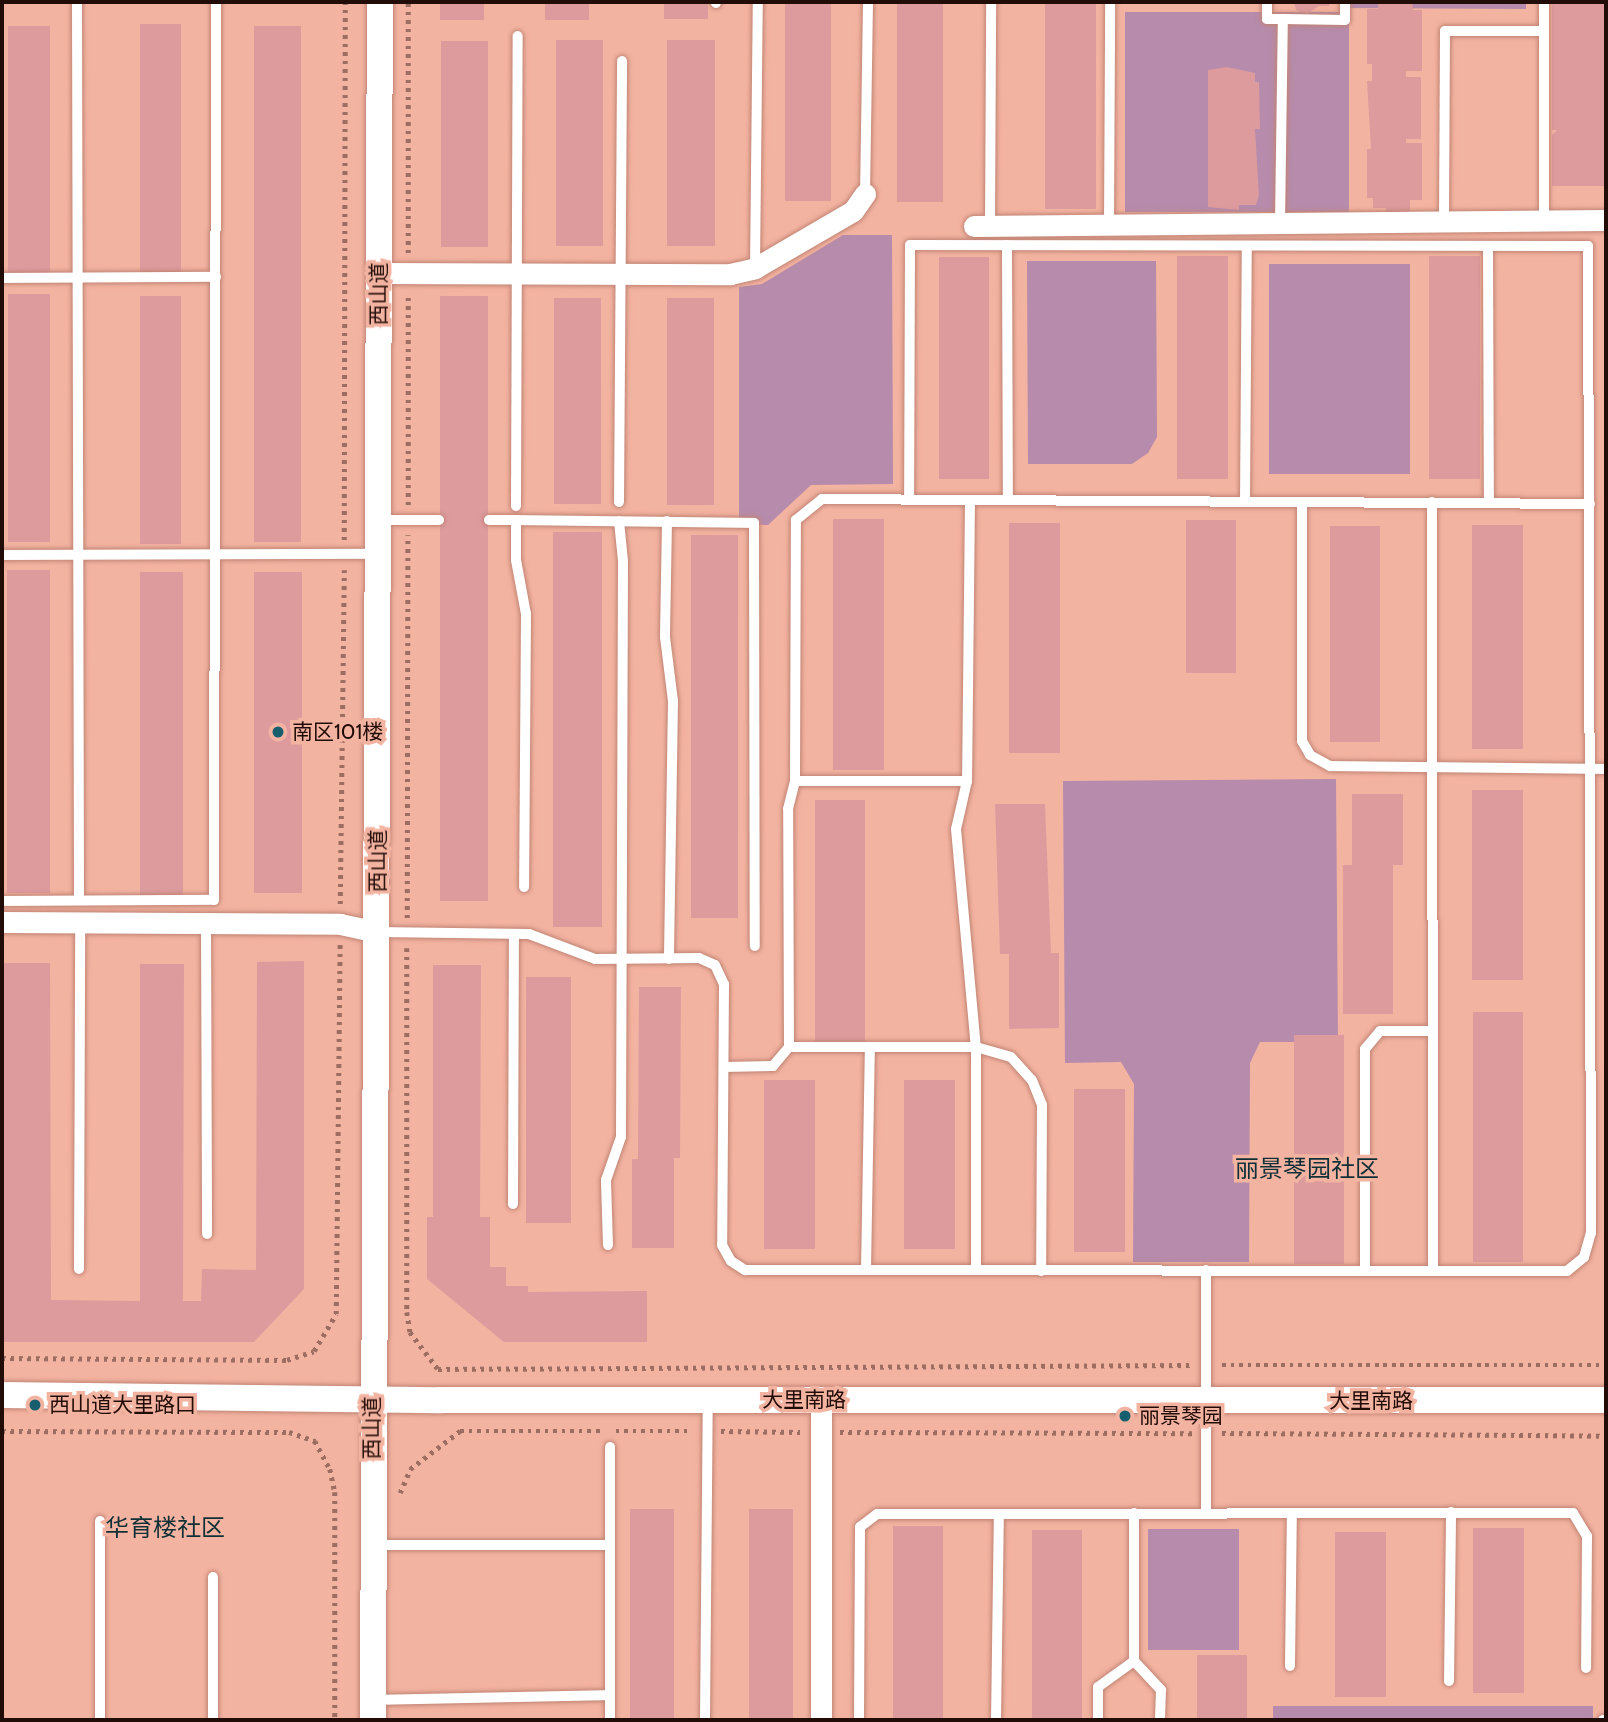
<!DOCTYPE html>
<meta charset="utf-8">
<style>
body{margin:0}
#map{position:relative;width:1608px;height:1722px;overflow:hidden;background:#f3b3a1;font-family:Cabin,"Noto Sans SC",sans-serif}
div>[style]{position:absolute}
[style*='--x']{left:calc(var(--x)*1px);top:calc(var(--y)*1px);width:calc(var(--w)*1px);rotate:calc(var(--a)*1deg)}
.green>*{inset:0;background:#b68bab;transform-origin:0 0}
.building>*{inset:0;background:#dd9b9e;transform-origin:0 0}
.path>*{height:4.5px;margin-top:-2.25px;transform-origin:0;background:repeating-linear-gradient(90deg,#9c6d61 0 3.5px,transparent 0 8.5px)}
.roads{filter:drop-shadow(0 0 2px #c18474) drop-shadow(0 0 2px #c18474)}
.service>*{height:10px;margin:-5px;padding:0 5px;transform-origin:5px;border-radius:5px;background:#fff}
.minor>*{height:21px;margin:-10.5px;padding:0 10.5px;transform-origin:10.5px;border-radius:10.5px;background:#fff}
.tertiary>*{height:26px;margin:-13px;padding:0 13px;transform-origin:13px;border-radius:13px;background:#fff}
.dots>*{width:19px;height:19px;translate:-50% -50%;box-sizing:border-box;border:4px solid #f3b3a1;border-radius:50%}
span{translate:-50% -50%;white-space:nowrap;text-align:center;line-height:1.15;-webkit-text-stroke:7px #f3b3a1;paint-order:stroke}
.street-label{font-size:21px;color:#220c07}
.poi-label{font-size:21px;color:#220c07}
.left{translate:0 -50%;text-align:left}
.quarter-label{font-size:24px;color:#0f2f37}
.frame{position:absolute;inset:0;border:4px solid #220c07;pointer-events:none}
</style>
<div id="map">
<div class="green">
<div style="clip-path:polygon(1346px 2px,1526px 2px,1526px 9px,1346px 8px)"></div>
<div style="left:1125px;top:12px;width:224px;height:200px"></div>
<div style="clip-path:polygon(843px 235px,892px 235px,893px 484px,811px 485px,768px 525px,739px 524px,739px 287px,762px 284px)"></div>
<div style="clip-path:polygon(1027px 261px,1156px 261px,1157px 437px,1148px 453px,1132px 464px,1028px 464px)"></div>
<div style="left:1269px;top:264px;width:141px;height:210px"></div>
<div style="clip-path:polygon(1336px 779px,1338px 1042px,1260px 1042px,1250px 1063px,1249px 1262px,1133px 1262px,1134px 1084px,1121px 1062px,1065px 1063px,1063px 781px)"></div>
<div style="left:1148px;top:1529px;width:91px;height:121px"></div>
<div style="left:1273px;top:1706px;width:320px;height:14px"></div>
</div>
<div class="building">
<div style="left:440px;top:2px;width:44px;height:18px"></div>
<div style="left:545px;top:2px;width:44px;height:18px"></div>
<div style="left:664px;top:2px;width:44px;height:17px"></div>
<div style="left:785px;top:2px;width:46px;height:199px"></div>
<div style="left:897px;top:2px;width:46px;height:200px"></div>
<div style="left:1045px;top:2px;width:51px;height:207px"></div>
<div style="clip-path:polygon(1294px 2px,1329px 2px,1329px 6px,1319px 6px,1307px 14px,1296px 10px)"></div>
<div style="clip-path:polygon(1378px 2px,1412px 2px,1413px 10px,1422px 10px,1422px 71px,1406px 71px,1406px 77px,1421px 77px,1421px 139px,1406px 139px,1406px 143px,1422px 143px,1422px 200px,1410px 200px,1410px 213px,1386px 213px,1386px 208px,1373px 208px,1373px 198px,1367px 198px,1367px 149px,1371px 149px,1367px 81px,1372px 81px,1372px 64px,1367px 64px,1367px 9px,1378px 9px)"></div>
<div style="clip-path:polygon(1552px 2px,1606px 2px,1606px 186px,1552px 186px,1552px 135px,1557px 130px,1552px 130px)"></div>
<div style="left:140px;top:24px;width:41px;height:248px"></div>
<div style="left:8px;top:26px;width:42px;height:248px"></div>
<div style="left:254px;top:26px;width:47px;height:516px"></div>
<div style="left:556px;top:40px;width:47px;height:206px"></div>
<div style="left:667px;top:40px;width:48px;height:206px"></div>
<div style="left:441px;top:41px;width:47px;height:206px"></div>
<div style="clip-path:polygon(1227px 67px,1255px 73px,1255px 82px,1259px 82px,1260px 129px,1255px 129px,1259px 195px,1256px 205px,1239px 205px,1239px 210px,1208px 207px,1208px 70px)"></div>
<div style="left:1177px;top:256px;width:51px;height:223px"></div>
<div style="left:1429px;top:256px;width:51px;height:223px"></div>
<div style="left:939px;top:257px;width:50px;height:222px"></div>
<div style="left:8px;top:294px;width:42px;height:248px"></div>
<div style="left:181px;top:296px;width:248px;height:41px;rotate:90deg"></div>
<div style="left:440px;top:296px;width:48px;height:605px"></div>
<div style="left:554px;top:298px;width:47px;height:206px"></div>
<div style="left:667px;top:298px;width:47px;height:207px"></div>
<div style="left:833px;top:519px;width:51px;height:251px"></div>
<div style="left:1186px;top:520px;width:50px;height:153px"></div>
<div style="left:1009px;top:523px;width:51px;height:230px"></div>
<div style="left:1472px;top:525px;width:51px;height:224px"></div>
<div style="left:1330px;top:526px;width:50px;height:216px"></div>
<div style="left:553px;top:532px;width:49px;height:395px"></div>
<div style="left:691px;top:535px;width:47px;height:383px"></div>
<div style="left:7px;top:570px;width:43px;height:323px"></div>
<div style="left:140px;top:572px;width:43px;height:324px"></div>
<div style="left:254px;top:572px;width:48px;height:321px"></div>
<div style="left:1472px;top:790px;width:51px;height:190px"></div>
<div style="clip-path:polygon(1352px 794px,1403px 794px,1403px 865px,1393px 865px,1393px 1014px,1343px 1014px,1343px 865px,1352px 865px)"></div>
<div style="left:815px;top:800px;width:50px;height:252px"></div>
<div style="clip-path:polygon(995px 804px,1045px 804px,1051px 953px,1059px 953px,1059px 1028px,1009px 1029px,1009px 954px,1000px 954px)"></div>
<div style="clip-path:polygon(304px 961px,304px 1289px,254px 1342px,2px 1342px,2px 963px,50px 963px,51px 1300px,140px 1301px,140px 964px,184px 964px,183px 1301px,201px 1301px,202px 1269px,256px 1270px,257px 962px)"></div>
<div style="clip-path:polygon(433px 965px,481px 965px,480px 1217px,490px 1217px,490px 1267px,506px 1267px,506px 1286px,528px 1286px,528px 1292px,647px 1291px,647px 1342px,504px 1342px,427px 1279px,427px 1217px,433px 1217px)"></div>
<div style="left:526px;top:977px;width:45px;height:246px"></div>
<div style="clip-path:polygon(639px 987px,681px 987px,680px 1158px,674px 1158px,674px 1248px,632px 1248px,632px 1159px,638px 1159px)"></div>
<div style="left:1473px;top:1012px;width:50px;height:250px"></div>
<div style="left:1294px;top:1035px;width:50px;height:229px"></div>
<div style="left:764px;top:1080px;width:51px;height:169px"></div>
<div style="left:904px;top:1080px;width:51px;height:169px"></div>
<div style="left:1074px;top:1089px;width:51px;height:163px"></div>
<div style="left:630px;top:1509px;width:44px;height:211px"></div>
<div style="left:749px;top:1509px;width:44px;height:211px"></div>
<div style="left:943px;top:1526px;width:194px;height:50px;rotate:90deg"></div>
<div style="left:1473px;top:1528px;width:51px;height:165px"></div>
<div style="left:1032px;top:1530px;width:50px;height:190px"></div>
<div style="left:1335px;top:1532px;width:51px;height:165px"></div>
<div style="left:1197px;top:1655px;width:50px;height:65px"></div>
</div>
<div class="path">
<div style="--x:408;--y:253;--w:251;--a:-90"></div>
<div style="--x:408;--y:505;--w:212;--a:-90"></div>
<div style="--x:344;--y:540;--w:538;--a:-89.89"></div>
<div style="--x:340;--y:904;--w:334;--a:-89.3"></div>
<div style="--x:407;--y:918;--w:383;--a:-89.9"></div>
<div style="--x:407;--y:948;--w:364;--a:90"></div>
<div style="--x:407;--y:1312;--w:20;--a:81"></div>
<div style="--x:410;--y:1332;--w:46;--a:52.9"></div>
<div style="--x:438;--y:1369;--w:754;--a:-0.3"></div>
<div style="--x:2;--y:1358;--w:285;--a:0.4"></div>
<div style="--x:287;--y:1360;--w:28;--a:-18"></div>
<div style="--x:314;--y:1351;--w:43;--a:-59.3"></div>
<div style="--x:336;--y:1314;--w:370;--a:-89.4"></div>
<div style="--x:1222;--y:1365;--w:384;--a:0"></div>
<div style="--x:2;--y:1431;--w:287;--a:0.2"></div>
<div style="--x:289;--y:1432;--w:28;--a:19"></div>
<div style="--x:315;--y:1441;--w:32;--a:62"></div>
<div style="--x:330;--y:1469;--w:24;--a:78"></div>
<div style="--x:335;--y:1492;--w:228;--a:90"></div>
<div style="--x:616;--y:1431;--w:75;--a:0"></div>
<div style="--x:721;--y:1431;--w:79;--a:0.7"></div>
<div style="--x:840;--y:1432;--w:352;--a:0.2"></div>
<div style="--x:1222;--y:1433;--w:384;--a:0.4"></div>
<div style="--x:400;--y:1493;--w:26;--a:-67"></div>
<div style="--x:410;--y:1469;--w:63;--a:-37.2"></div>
<div style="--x:460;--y:1431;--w:144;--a:0"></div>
</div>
<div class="roads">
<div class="service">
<div style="--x:77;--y:2;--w:898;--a:89.87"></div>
<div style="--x:1267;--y:2;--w:17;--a:90"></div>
<div style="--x:1267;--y:19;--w:16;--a:0"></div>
<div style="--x:716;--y:3;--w:1;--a:-90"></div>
<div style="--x:1544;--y:31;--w:190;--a:90"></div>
<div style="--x:865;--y:194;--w:192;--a:-89.1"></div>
<div style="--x:1444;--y:221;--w:190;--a:-89.7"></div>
<div style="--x:1445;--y:31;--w:99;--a:0"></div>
<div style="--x:1544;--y:31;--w:29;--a:-90"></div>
<div style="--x:1280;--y:223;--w:204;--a:-89.2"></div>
<div style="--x:1283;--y:19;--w:62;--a:0.9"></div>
<div style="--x:1345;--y:20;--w:18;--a:-90"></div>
<div style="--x:1109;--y:225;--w:223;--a:-89.7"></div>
<div style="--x:990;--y:226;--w:224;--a:-89.7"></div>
<div style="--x:1007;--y:245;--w:255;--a:89.8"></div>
<div style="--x:1488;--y:246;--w:256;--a:89.8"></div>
<div style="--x:755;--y:268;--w:266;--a:-89.4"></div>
<div style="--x:2;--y:278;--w:214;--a:-0.3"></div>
<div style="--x:970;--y:500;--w:281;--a:90.6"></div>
<div style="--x:967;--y:781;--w:49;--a:102.9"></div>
<div style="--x:956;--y:829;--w:219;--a:84.8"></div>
<div style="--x:976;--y:1047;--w:36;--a:16"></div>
<div style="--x:1011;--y:1057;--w:31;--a:48"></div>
<div style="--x:1032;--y:1080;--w:27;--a:68"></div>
<div style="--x:1042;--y:1105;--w:166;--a:90.3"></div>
<div style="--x:619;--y:502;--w:441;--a:-89.6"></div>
<div style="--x:1245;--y:502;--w:256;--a:-89.6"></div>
<div style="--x:1302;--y:502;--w:239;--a:90"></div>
<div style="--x:1302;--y:741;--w:16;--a:60"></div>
<div style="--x:1310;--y:755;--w:23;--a:29"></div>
<div style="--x:1330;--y:766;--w:276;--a:0.6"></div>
<div style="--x:1432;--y:502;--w:768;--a:89.93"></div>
<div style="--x:516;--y:506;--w:470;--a:-89.8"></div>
<div style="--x:378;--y:520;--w:61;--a:0"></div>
<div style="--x:489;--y:520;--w:27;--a:0"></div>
<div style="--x:516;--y:520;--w:40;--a:90"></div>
<div style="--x:516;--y:560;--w:55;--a:79.5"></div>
<div style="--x:526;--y:614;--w:273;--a:90.4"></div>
<div style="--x:516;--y:520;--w:238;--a:0.7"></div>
<div style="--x:754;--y:523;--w:423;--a:89.9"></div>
<div style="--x:667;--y:521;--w:116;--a:91"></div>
<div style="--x:665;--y:637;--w:64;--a:82.9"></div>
<div style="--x:673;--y:701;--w:258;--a:90.9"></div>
<div style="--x:2;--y:555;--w:376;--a:-0.2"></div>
<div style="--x:795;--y:781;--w:172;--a:0"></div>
<div style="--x:2;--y:901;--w:212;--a:-0.3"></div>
<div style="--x:214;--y:900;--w:898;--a:-89.87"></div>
<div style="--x:206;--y:922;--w:312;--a:89.8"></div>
<div style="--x:378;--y:932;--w:151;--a:0.8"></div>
<div style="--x:529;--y:934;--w:71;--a:20.7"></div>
<div style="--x:595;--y:959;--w:104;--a:-0.6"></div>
<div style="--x:699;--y:958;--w:17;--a:24"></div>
<div style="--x:715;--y:965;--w:21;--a:65"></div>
<div style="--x:724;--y:984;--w:261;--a:90.4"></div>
<div style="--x:722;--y:1245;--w:18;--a:61"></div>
<div style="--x:731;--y:1261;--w:17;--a:33"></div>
<div style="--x:745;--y:1270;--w:822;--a:0.07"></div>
<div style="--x:1567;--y:1271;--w:22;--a:-39"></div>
<div style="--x:1584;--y:1257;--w:25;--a:-74"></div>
<div style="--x:1591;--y:1233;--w:987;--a:-90.17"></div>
<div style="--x:1588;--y:246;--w:678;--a:-179.92"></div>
<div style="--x:910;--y:245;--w:255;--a:90.2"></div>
<div style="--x:789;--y:1047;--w:187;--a:0"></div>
<div style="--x:976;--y:1047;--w:223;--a:90"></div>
<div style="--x:724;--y:1067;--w:49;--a:-1.2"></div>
<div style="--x:773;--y:1066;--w:25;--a:-50"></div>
<div style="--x:789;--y:1047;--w:238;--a:-90.2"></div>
<div style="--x:788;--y:809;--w:29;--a:-76"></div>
<div style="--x:795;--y:781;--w:261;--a:-89.8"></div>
<div style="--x:796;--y:520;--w:33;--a:-39"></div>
<div style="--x:822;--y:499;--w:768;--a:0.37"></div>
<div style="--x:513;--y:1204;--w:270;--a:-89.8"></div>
<div style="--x:608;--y:1245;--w:65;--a:-91.8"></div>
<div style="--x:606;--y:1180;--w:46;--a:-70.8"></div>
<div style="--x:621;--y:1137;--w:576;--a:-89.8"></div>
<div style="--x:623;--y:561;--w:40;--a:-95.7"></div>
<div style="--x:79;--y:1269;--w:347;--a:-89.8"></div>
<div style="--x:866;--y:1270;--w:223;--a:-89"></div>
<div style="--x:1365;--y:1270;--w:221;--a:-90"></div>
<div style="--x:1365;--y:1049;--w:23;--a:-50"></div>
<div style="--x:1380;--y:1031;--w:52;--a:0"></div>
<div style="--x:610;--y:1447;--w:273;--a:90"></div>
<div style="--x:1206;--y:1513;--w:243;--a:-90"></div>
<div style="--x:100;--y:1521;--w:199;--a:90"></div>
<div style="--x:375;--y:1545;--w:235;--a:0"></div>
<div style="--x:213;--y:1577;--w:143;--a:90"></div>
<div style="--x:1134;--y:1661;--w:148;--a:-90"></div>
<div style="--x:1290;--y:1666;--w:153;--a:-89.3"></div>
<div style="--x:1449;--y:1681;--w:169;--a:-89.3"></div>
<div style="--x:375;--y:1700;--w:235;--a:-1.2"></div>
<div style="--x:705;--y:1720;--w:320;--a:-89.5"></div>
<div style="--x:859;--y:1720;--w:193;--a:-89.7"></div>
<div style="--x:860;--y:1527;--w:21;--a:-37"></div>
<div style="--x:877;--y:1514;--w:696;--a:-0.08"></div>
<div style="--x:1573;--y:1513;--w:27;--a:59"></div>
<div style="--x:1587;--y:1536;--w:132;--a:90.4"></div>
<div style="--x:996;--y:1720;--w:206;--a:-89.2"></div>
<div style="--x:1098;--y:1720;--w:33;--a:-90"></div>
<div style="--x:1098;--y:1687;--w:44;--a:-35.8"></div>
<div style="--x:1134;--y:1661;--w:40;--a:47"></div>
<div style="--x:1161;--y:1690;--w:30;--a:92"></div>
<div style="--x:1603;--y:1720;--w:3;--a:0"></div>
</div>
<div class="minor">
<div style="--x:974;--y:226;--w:632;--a:-0.54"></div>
<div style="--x:379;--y:273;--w:351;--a:0.2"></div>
<div style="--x:730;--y:274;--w:26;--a:-13"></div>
<div style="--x:755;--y:268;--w:113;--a:-30.2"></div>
<div style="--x:853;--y:211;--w:21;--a:-55"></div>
<div style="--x:2;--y:922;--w:338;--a:0.3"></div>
<div style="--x:340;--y:924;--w:39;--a:12"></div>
<div style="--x:821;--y:1720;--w:320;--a:-90"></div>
</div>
<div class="tertiary">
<div style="--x:2;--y:1395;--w:438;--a:0.7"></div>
<div style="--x:440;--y:1400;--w:1166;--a:0"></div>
<div style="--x:373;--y:1720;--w:1718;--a:-89.77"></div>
</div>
</div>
<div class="dots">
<div style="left:278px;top:732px;background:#175f6f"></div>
<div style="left:35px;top:1405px;background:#175f6f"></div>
<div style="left:1125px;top:1416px;background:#175f6f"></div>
</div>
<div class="street-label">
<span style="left:379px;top:294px;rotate:-90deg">西山道</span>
<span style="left:378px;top:861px;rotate:-90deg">西山道</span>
<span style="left:804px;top:1400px">大里南路</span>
<span style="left:1371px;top:1401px">大里南路</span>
<span style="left:372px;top:1428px;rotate:-90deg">西山道</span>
</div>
<div class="poi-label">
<span class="left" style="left:292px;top:732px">南区101楼</span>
<span class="left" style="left:49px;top:1405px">西山道大里路口</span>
<span class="left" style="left:1139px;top:1416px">丽景琴园</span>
</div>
<div class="quarter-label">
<span style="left:1307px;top:1169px">丽景琴园社区</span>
<span style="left:165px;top:1528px">华育楼社区</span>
</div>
<div class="frame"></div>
</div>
